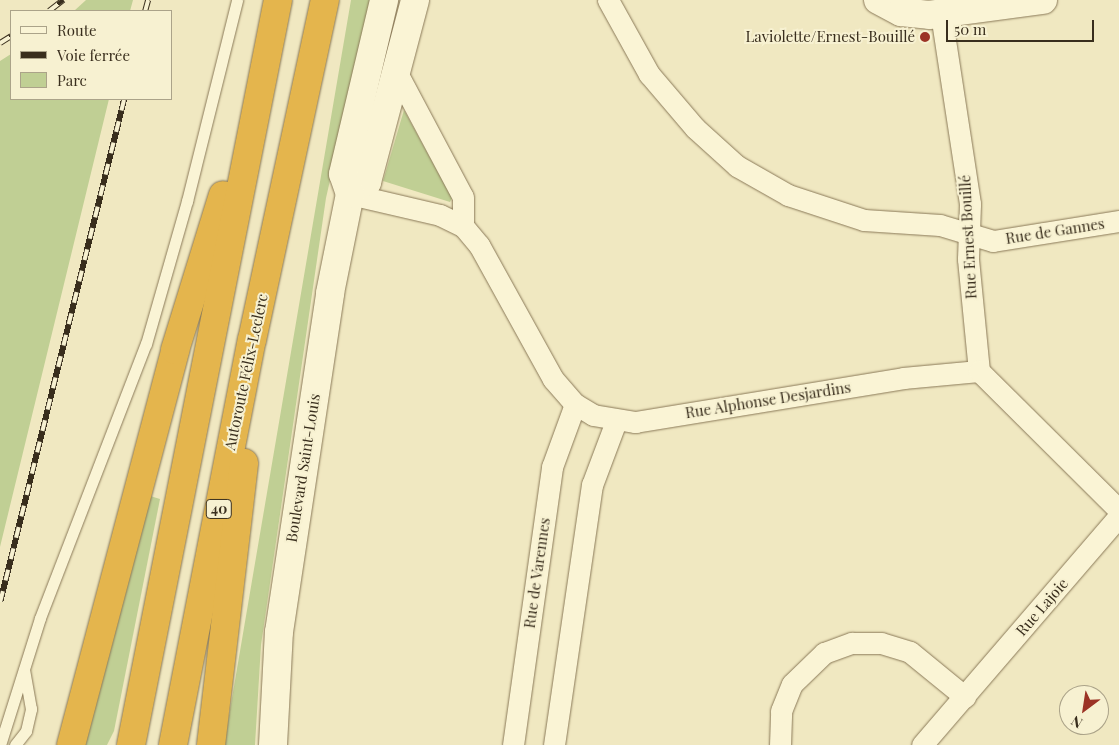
<!DOCTYPE html>
<meta charset="utf-8">
<style>
body{margin:0}
#map{position:relative;width:1119px;height:745px;overflow:hidden;background:#f0e8c1;font-family:"Playfair Display",serif}
div>[style]{position:absolute}
[style*='--x']{left:calc(var(--x)*1px);top:calc(var(--y)*1px);width:calc(var(--w)*1px);rotate:calc(var(--a)*1deg)}
.green>*{inset:0;background:#c0cf94}
.roads{filter:drop-shadow(0 0 1px #8a7958) drop-shadow(0 0 1px #8a7958)}
.lane>*{height:11px;margin:-5.5px;padding:0 5.5px;transform-origin:5.5px;border-radius:5.5px;background:#faf4d5}
.street>*{height:21px;margin:-10.5px;padding:0 10.5px;transform-origin:10.5px;border-radius:10.5px;background:#faf4d5}
.secondary>*{height:28px;margin:-14px;padding:0 14px;transform-origin:14px;border-radius:14px;background:#faf4d5}
.highway>*{height:28px;margin:-14px;padding:0 14px;transform-origin:14px;border-radius:14px;background:#e4b54d}
.rail>*{height:5.5px;margin-top:-2.75px;transform-origin:0;background:repeating-linear-gradient(90deg,#f7f1d1 0 11px,#392e1d 0 22px);box-sizing:border-box;border-block:1px solid #392e1d}
.dots>*{width:14px;height:14px;translate:-50% -50%;box-sizing:border-box;border:2px solid #f7f1d1;border-radius:50%}
span{translate:-50% -50%;white-space:nowrap;text-align:center;line-height:1.15;-webkit-text-stroke:4px #f7f1d1;paint-order:stroke}
.shield-label span{padding:1px 4px;background:#f7f1d1;border:1px solid;border-radius:4px;-webkit-text-stroke-width:0}
.shield-label{font-size:14px;color:#392e1d;font-weight:700}
.poi-label{font-size:15px;color:#392e1d}
.right{translate:-100% -50%;text-align:right}
.street-label{font-size:15px;color:#392e1d}
.legend{position:absolute;left:10px;top:10px;width:162px;height:90px;box-sizing:border-box;background:#f7f1d1;border:1px solid #aba389;margin:0;padding:6px 9px;list-style:none;font-size:15px;color:#392e1d}
.legend li{display:flex;align-items:center;gap:10px;height:25px}
.legend b{width:25px;border:1px solid #aba389}
.north{position:absolute;left:1059px;top:685px;width:50px;height:50px;box-sizing:border-box;background:#f7f1d1;border:1px solid #aba389;border-radius:50%;rotate:211deg;font-size:14px;font-weight:700;line-height:20px;text-align:center;color:#392e1d}
.north::after{content:'';display:block;margin:auto;width:18px;height:22px;background:#9c3325;clip-path:polygon(50% 0,100% 100%,50% 72%,0 100%)}
.scale{position:absolute;left:946px;top:20px;width:148px;height:22px;box-sizing:border-box;border:2px solid #392e1d;border-top:0;padding-left:6px;font-size:15px;line-height:18px;white-space:nowrap;color:#392e1d;-webkit-text-stroke:4px #f7f1d1;paint-order:stroke}
</style>
<div id="map">
<div class="green">
<div style="clip-path:polygon(86px 0,133px 0,130px 11px,74px 11px)"></div>
<div style="clip-path:polygon(351px 0,371px 0,326px 198px,261px 645px,255px 745px,224px 745px)"></div>
<div style="clip-path:polygon(11px 54px,11px 99px,109px 99px,0 547px,0 61px)"></div>
<div style="clip-path:polygon(404px 110px,452px 198px,450px 202px,383px 181px)"></div>
<div style="clip-path:polygon(147px 495px,160px 499px,114px 731px,107px 745px,81px 745px)"></div>
</div>
<div class="roads">
<div class="lane">
<div style="--x:0;--y:745;--w:133;--a:-72.5"></div>
<div style="--x:40;--y:618;--w:294;--a:-68.9"></div>
<div style="--x:146;--y:344;--w:149;--a:-74"></div>
<div style="--x:187;--y:201;--w:207;--a:-76"></div>
<div style="--x:15;--y:745;--w:18;--a:-52"></div>
<div style="--x:26;--y:731;--w:23;--a:-77"></div>
<div style="--x:31;--y:709;--w:40;--a:-100"></div>
</div>
<div class="street">
<div style="--x:608;--y:0;--w:85;--a:61"></div>
<div style="--x:649;--y:74;--w:71;--a:49.6"></div>
<div style="--x:695;--y:128;--w:57;--a:42.1"></div>
<div style="--x:737;--y:166;--w:59;--a:29.6"></div>
<div style="--x:788;--y:195;--w:80;--a:18.2"></div>
<div style="--x:864;--y:220;--w:76;--a:3.8"></div>
<div style="--x:940;--y:225;--w:55;--a:16.8"></div>
<div style="--x:993;--y:241;--w:128;--a:-9"></div>
<div style="--x:941;--y:14;--w:192;--a:81.3"></div>
<div style="--x:970;--y:204;--w:55;--a:92.1"></div>
<div style="--x:968;--y:259;--w:113;--a:84.4"></div>
<div style="--x:397;--y:73;--w:140;--a:62"></div>
<div style="--x:463;--y:197;--w:29;--a:90"></div>
<div style="--x:350;--y:194;--w:92;--a:13.1"></div>
<div style="--x:440;--y:215;--w:25;--a:26"></div>
<div style="--x:463;--y:226;--w:25;--a:50"></div>
<div style="--x:479;--y:245;--w:153;--a:61.1"></div>
<div style="--x:553;--y:379;--w:33;--a:49"></div>
<div style="--x:575;--y:404;--w:21;--a:31"></div>
<div style="--x:593;--y:415;--w:43;--a:9.5"></div>
<div style="--x:635;--y:422;--w:272;--a:-9.3"></div>
<div style="--x:903;--y:378;--w:76;--a:-5.3"></div>
<div style="--x:979;--y:371;--w:197;--a:44.8"></div>
<div style="--x:513;--y:745;--w:281;--a:-82"></div>
<div style="--x:552;--y:467;--w:67;--a:-69.9"></div>
<div style="--x:554;--y:745;--w:263;--a:-81.7"></div>
<div style="--x:592;--y:485;--w:68;--a:-69.4"></div>
<div style="--x:780;--y:745;--w:34;--a:-88"></div>
<div style="--x:781;--y:711;--w:29;--a:-68"></div>
<div style="--x:792;--y:684;--w:45;--a:-44.1"></div>
<div style="--x:824;--y:653;--w:30;--a:-20"></div>
<div style="--x:852;--y:643;--w:29;--a:0"></div>
<div style="--x:881;--y:643;--w:30;--a:17"></div>
<div style="--x:910;--y:652;--w:71;--a:39.3"></div>
<div style="--x:922;--y:745;--w:302;--a:-49.3"></div>
</div>
<div class="secondary">
<div style="--x:878;--y:0;--w:26;--a:28"></div>
<div style="--x:901;--y:12;--w:28;--a:6"></div>
<div style="--x:929;--y:15;--w:115;--a:-7.5"></div>
<div style="--x:350;--y:194;--w:21;--a:-35"></div>
<div style="--x:367;--y:182;--w:188;--a:-75.2"></div>
<div style="--x:273;--y:745;--w:113;--a:-87"></div>
<div style="--x:279;--y:632;--w:343;--a:-81.4"></div>
<div style="--x:330;--y:293;--w:101;--a:-78.6"></div>
<div style="--x:350;--y:194;--w:21;--a:-109"></div>
<div style="--x:343;--y:174;--w:179;--a:-76.7"></div>
</div>
<div class="highway">
<div style="--x:71;--y:745;--w:408;--a:-75.2"></div>
<div style="--x:175;--y:350;--w:162;--a:-72.8"></div>
<div style="--x:131;--y:745;--w:759;--a:-78.84"></div>
<div style="--x:173;--y:745;--w:413;--a:-79"></div>
<div style="--x:252;--y:340;--w:348;--a:-77.9"></div>
<div style="--x:211;--y:745;--w:284;--a:-83.3"></div>
</div>
</div>
<div class="rail">
<div style="--x:49;--y:11;--w:18;--a:-38"></div>
<div style="--x:145;--y:11;--w:11;--a:-75"></div>
<div style="--x:0;--y:43;--w:13;--a:-32"></div>
<div style="--x:0;--y:602;--w:518;--a:-76.15"></div>
</div>
<div class="dots">
<div style="left:925px;top:37px;background:#9c3325"></div>
</div>
<div class="shield-label">
<span style="left:219px;top:509px">40</span>
</div>
<div class="poi-label">
<span class="right" style="left:915px;top:37px">Laviolette/Ernest-Bouillé</span>
</div>
<div class="street-label">
<span style="left:1055px;top:231px;rotate:-9deg">Rue de Gannes</span>
<span style="left:968px;top:237px;rotate:-93deg">Rue Ernest Bouillé</span>
<span style="left:246px;top:372px;rotate:-78deg">Autoroute Félix-Leclerc</span>
<span style="left:768px;top:400px;rotate:-9deg">Rue Alphonse Desjardins</span>
<span style="left:303px;top:468px;rotate:-81deg">Boulevard Saint-Louis</span>
<span style="left:537px;top:573px;rotate:-82deg">Rue de Varennes</span>
<span style="left:1042px;top:607px;rotate:-49deg">Rue Lajoie</span>
</div>
<ul class="legend">
<li><b style="height:6px;background:#faf4d5"></b>Route</li>
<li><b style="height:6px;background:#392e1d"></b>Voie ferrée</li>
<li><b style="height:14px;background:#c0cf94"></b>Parc</li>
</ul>
<div class="north">N</div>
<div class="scale">50 m</div>
</div>
